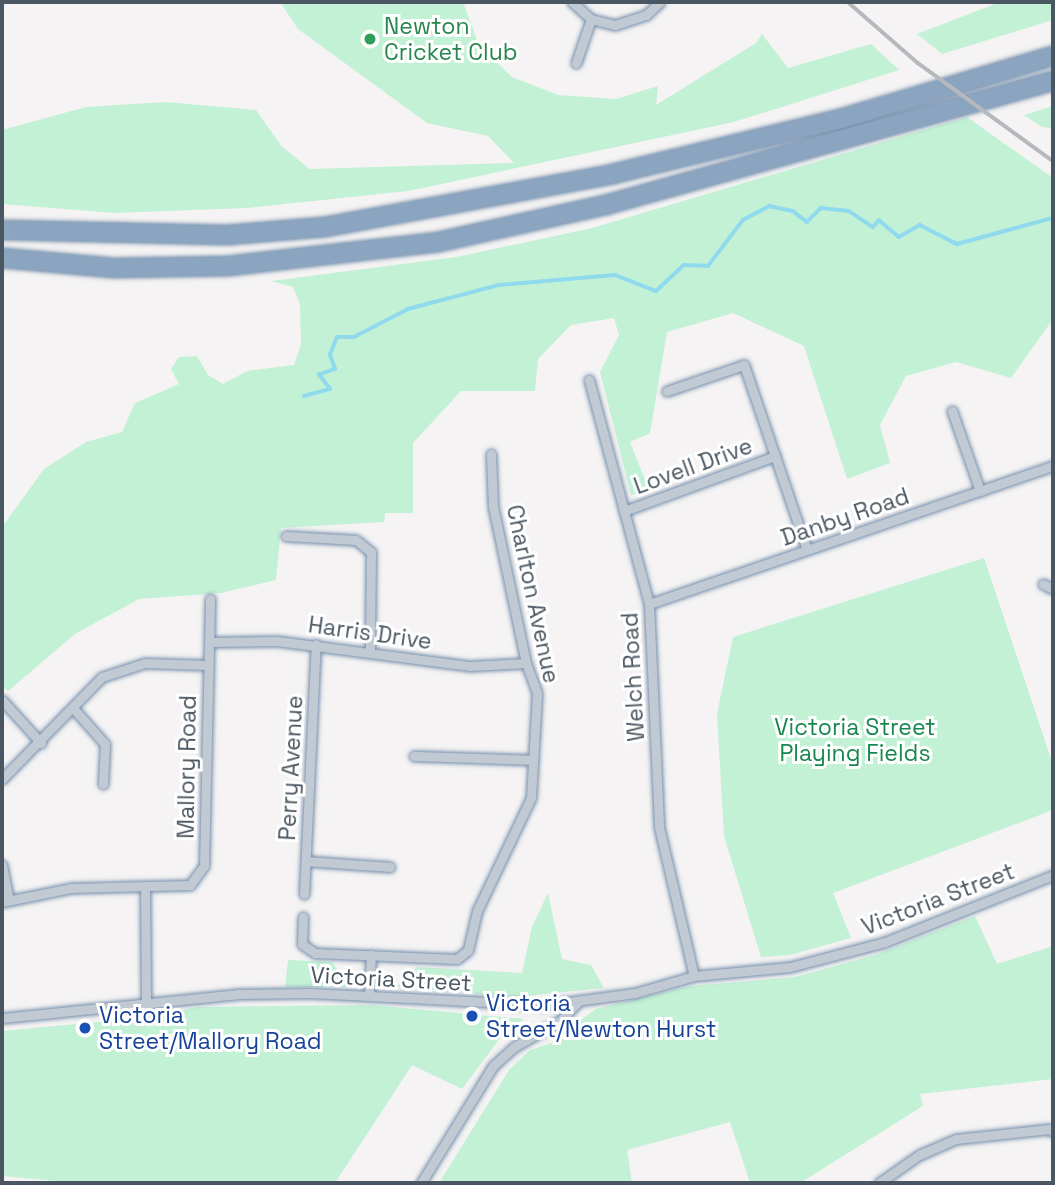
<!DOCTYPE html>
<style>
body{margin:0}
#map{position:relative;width:1055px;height:1185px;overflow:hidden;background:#f5f3f3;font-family:"Space Grotesk",sans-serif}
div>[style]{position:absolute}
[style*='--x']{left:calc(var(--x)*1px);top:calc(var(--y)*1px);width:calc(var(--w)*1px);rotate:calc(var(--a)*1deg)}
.green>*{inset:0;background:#c3f1d5}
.stream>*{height:3.5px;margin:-1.75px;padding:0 1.75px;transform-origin:1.75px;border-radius:1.75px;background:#90daee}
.roads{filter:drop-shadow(0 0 2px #7690ad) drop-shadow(0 0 2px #7690ad)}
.minor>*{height:9px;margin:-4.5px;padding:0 4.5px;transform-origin:4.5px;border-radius:4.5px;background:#c1cad2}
.motorway>*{height:18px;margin:-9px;padding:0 9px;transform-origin:9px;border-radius:9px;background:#8ba5c1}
.rail>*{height:3.5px;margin:-1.75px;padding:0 1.75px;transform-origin:1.75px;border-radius:1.75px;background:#b5b8bd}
.dots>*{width:19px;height:19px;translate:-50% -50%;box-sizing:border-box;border:4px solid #fff;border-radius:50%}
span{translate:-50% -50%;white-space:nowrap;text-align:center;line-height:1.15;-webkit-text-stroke:6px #fff;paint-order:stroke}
.leisure-label{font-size:23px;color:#27864d}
.left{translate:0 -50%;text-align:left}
.street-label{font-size:23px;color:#4a5661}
.park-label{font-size:23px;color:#17864f}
.transit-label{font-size:23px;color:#164399}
.frame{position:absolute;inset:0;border:4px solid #4a5661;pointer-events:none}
</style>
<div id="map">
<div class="green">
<div style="clip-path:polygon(280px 2px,463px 2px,479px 46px,512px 77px,558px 95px,616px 99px,658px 86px,656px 105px,756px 43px,762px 34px,788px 68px,871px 44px,899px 70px,734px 122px,408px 191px,246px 208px,115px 213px,2px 204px,2px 130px,86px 107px,165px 102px,256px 110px,282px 147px,310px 169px,514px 163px,488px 136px,427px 123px,298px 29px)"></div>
<div style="clip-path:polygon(1000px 2px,1053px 2px,1053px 20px,942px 54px,917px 34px)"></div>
<div style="clip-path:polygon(1053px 106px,1053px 128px,1042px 127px,1024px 115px)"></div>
<div style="clip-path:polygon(967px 117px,1053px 178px,1053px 319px,1011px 378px,956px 362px,906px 376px,880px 425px,890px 463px,847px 479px,804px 346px,733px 313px,667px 332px,650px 433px,630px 442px,649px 490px,631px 495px,600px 372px,619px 335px,614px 318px,571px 325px,538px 359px,535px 391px,461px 391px,413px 443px,413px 513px,385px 513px,384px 522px,281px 528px,276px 580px,221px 593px,139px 599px,75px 634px,8px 691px,2px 685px,2px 527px,44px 469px,86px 442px,122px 432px,135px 403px,179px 384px,171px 369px,179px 357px,197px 356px,208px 375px,223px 384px,247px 371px,294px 365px,301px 344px,300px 304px,293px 287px,271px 281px,456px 257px,592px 228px)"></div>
<div style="clip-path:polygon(984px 558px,1053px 765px,1053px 810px,833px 893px,851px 938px,790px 955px,761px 957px,724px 836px,717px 714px,733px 637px)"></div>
<div style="clip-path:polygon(548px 893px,562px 959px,591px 965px,604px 988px,513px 997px,395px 987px,417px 967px,522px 973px,532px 927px)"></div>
<div style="clip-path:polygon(975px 916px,997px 964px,1053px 946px,1053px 1079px,920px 1094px,923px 1106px,800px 1183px,750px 1183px,730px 1122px,627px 1150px,632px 1183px,439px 1183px,509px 1070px,530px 1050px,567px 1038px,568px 1029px,596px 1009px,690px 986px,795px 977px,875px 955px)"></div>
<div style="clip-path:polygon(288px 960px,332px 962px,350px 987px,285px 987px)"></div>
<div style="clip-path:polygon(371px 1005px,524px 1019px,501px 1037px,462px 1089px,412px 1065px,335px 1183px,78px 1183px,2px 1176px,2px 1031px,139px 1018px,198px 1007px)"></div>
</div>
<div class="stream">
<div style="--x:304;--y:396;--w:27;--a:-15"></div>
<div style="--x:330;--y:389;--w:18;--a:-128"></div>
<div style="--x:319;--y:375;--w:17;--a:-21"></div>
<div style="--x:335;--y:369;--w:15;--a:-110"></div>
<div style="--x:330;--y:355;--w:19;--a:-69"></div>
<div style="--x:337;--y:337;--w:17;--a:0"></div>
<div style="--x:354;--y:337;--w:61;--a:-27.4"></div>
<div style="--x:408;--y:309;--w:94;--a:-14.8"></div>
<div style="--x:499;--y:285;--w:116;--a:-4.9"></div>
<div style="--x:615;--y:275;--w:44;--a:21.3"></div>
<div style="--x:656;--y:291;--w:38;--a:-43"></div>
<div style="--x:684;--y:265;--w:24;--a:2"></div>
<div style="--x:708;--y:266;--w:58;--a:-52.7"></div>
<div style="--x:743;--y:220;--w:30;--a:-28"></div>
<div style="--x:769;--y:206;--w:25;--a:12"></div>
<div style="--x:793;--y:211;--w:18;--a:38"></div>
<div style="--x:807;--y:222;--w:20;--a:-45"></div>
<div style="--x:821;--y:208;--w:28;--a:6"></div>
<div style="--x:849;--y:211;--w:29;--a:34"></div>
<div style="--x:873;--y:227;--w:9;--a:-49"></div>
<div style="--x:879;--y:220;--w:26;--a:40"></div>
<div style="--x:899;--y:237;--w:24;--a:-30"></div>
<div style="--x:920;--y:225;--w:42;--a:27.2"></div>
<div style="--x:957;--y:244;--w:99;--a:-15.2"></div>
</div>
<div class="roads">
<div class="minor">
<div style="--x:572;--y:2;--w:25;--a:42"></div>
<div style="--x:591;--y:19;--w:25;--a:14"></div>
<div style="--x:615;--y:25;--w:33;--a:-18"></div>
<div style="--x:646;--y:15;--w:19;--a:-43"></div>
<div style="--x:576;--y:63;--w:46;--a:-71.2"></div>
<div style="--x:589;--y:380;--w:232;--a:75"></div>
<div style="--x:649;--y:604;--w:223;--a:87.4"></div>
<div style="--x:659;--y:827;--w:153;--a:76.8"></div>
<div style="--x:667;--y:391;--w:81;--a:-18.7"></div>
<div style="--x:744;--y:365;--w:195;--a:71.2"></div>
<div style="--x:952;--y:411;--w:85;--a:70.7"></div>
<div style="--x:624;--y:511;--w:161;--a:-20"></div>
<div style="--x:286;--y:536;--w:70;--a:3.3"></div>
<div style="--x:356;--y:540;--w:19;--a:39"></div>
<div style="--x:371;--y:552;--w:100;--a:90.6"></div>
<div style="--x:1043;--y:584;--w:11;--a:27"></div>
<div style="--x:649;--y:604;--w:427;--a:-18.9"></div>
<div style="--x:209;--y:642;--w:68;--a:-0.8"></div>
<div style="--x:277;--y:641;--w:195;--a:7.4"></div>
<div style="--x:470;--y:666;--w:56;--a:-3.1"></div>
<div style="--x:2;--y:700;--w:58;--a:47.8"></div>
<div style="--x:73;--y:708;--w:48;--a:48.4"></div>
<div style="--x:105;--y:744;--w:40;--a:92.9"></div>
<div style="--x:414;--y:756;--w:119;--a:1.9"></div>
<div style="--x:2;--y:779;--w:143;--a:-45.6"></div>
<div style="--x:102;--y:677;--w:45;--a:-18"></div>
<div style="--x:145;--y:663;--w:63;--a:1.8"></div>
<div style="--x:306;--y:861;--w:84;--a:4.1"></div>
<div style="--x:2;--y:865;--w:36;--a:79"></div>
<div style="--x:145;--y:886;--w:118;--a:89.5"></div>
<div style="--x:304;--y:894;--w:250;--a:-87.3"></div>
<div style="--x:2;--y:902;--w:70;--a:-11.5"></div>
<div style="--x:71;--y:888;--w:119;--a:-1.4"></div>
<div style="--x:190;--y:885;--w:24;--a:-54"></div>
<div style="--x:204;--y:866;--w:267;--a:-88.7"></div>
<div style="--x:303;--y:917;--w:27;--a:92"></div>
<div style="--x:302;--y:944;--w:16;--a:35"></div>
<div style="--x:315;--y:953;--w:142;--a:2.4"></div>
<div style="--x:457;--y:959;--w:14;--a:-39"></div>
<div style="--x:468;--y:950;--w:40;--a:-77"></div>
<div style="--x:477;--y:911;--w:125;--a:-64.5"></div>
<div style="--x:531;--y:798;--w:105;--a:-86.7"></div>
<div style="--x:537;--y:693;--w:32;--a:-110"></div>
<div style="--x:526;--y:663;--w:159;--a:-101.9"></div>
<div style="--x:493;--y:507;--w:53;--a:-92.2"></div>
<div style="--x:369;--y:995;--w:40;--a:-87.1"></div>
<div style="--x:2;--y:1018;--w:236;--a:-5.8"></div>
<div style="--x:237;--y:994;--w:73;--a:-0.8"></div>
<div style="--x:310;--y:993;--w:236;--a:2.9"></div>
<div style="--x:546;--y:1005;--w:90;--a:-7.7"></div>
<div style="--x:635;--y:993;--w:61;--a:-16.1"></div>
<div style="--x:694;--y:976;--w:96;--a:-5.4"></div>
<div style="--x:790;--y:967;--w:98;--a:-14.7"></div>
<div style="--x:885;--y:942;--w:181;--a:-21.7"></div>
<div style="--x:421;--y:1183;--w:137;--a:-58.4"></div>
<div style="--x:493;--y:1066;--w:28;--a:-42"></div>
<div style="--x:514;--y:1047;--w:54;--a:-29.9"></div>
<div style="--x:561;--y:1020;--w:26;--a:-47"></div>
<div style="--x:879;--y:1183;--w:49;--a:-35"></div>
<div style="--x:919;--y:1155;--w:40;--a:-23.4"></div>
<div style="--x:956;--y:1139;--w:94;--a:-6.1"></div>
<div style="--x:1049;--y:1129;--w:5;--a:37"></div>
</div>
<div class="motorway">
<div style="--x:2;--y:230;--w:225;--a:1.3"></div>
<div style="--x:227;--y:235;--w:98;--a:-4.7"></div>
<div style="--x:325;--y:227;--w:293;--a:-10.4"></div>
<div style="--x:613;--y:174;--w:234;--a:-13.6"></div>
<div style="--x:840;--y:119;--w:222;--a:-16.5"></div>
<div style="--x:2;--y:258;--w:113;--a:5.1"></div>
<div style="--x:115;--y:268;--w:113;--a:-1"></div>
<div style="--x:228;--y:266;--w:211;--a:-6.5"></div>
<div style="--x:438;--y:242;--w:175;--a:-12.5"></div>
<div style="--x:609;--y:204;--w:461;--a:-15.5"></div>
</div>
</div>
<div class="rail">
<div style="--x:848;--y:2;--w:93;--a:41.1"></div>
<div style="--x:918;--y:63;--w:167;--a:36"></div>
</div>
<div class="dots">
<div style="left:370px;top:39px;background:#2e9e5b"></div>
<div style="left:472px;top:1016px;background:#1a4fb4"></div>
<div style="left:85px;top:1028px;background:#1a4fb4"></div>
</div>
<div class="leisure-label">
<span class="left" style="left:384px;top:39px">Newton<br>Cricket Club</span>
</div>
<div class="street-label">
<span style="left:693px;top:466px;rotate:-20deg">Lovell Drive</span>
<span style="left:845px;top:517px;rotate:-19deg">Danby Road</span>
<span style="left:533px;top:594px;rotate:78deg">Charlton Avenue</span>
<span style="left:370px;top:633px;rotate:8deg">Harris Drive</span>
<span style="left:633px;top:677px;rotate:-93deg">Welch Road</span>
<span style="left:187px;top:767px;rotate:-89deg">Mallory Road</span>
<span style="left:291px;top:768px;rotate:-87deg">Perry Avenue</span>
<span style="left:938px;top:899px;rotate:-21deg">Victoria Street</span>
<span style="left:391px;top:979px;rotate:3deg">Victoria Street</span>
</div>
<div class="park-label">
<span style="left:855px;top:740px">Victoria Street<br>Playing Fields</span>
</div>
<div class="transit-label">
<span class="left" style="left:486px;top:1016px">Victoria<br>Street/Newton Hurst</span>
<span class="left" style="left:99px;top:1028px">Victoria<br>Street/Mallory Road</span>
</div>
<div class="frame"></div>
</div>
